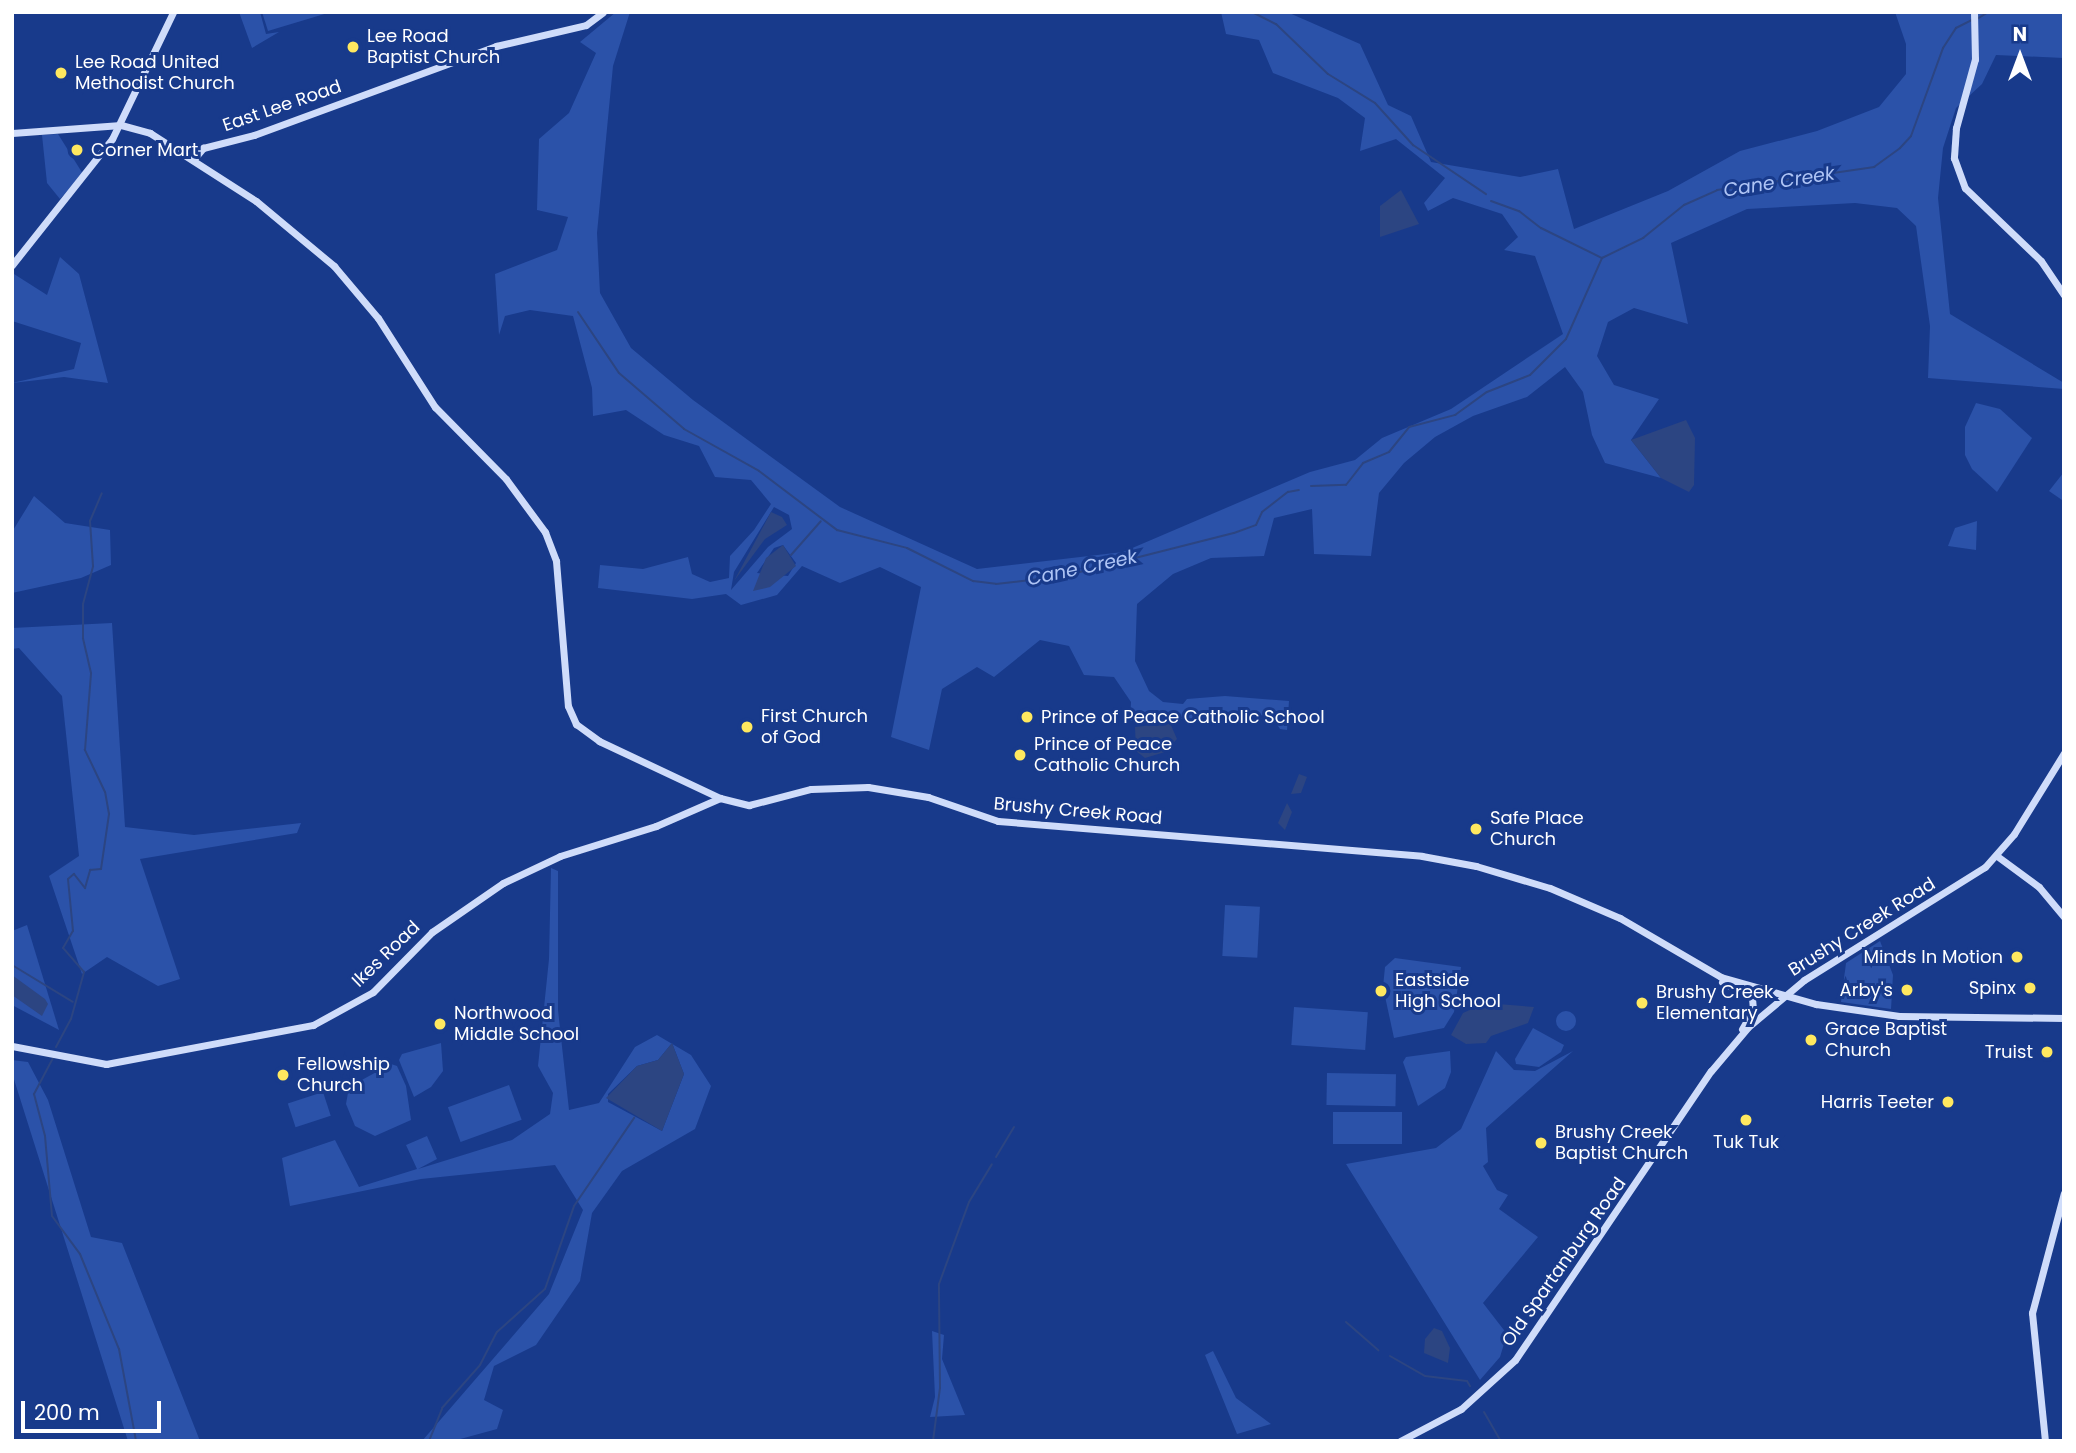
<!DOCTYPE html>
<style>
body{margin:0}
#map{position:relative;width:2076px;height:1453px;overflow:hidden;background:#183a8b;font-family:Poppins,sans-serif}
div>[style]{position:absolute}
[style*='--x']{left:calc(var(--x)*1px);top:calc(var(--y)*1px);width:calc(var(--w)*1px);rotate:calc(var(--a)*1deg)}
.green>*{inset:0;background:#2b52a9;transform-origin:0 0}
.round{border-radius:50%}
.water>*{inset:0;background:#2c4582}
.stream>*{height:2px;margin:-1px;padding:0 1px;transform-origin:1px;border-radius:1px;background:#2c4582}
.secondary>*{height:7px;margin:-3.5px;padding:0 3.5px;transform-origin:3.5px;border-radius:3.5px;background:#cfdcfa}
.dots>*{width:19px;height:19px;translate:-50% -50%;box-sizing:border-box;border:4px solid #183a8b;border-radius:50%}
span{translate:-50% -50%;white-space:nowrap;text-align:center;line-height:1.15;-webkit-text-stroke:6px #183a8b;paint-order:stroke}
.poi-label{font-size:18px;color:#fff}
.left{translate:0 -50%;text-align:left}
.right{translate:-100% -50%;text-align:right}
.street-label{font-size:18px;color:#fff}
.water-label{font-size:19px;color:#aec4f5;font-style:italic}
.frame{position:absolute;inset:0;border:14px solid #fff;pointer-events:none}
.north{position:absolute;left:1985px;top:21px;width:70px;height:70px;-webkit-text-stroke:5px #183a8b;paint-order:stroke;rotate:0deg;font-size:19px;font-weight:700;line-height:28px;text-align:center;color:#fff}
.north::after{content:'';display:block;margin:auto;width:24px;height:32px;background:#fff;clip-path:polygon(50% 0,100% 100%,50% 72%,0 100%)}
.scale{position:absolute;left:21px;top:1401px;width:140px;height:32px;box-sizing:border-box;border:4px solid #fff;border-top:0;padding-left:9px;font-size:21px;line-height:24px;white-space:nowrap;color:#fff;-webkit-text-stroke:5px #183a8b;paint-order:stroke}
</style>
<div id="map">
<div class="green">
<div style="clip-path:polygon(239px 12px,260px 12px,266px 34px,279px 32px,252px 48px)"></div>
<div style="clip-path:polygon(262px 12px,331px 12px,268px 31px)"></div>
<div style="clip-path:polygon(evenodd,616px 12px,630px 12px,613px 66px,597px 233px,600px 293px,631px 348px,693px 400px,840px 507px,977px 569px,1123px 552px,1310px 472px,1355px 460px,1382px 438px,1451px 409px,1563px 334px,1535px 256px,1504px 250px,1518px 237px,1502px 214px,1453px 198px,1428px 211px,1424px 203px,1445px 178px,1396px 139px,1360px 151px,1365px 118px,1338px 98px,1273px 73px,1259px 40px,1226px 34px,1221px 12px,1287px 12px,1360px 44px,1388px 105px,1411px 116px,1431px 162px,1520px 177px,1558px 169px,1574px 229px,1668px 191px,1740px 151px,1817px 131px,1879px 107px,1906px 74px,1906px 44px,1895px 12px,2064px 12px,2064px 58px,1996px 55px,1982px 84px,1956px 108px,1943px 148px,1938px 198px,1950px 314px,2064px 383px,2064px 389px,1928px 378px,1930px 326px,1916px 226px,1897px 208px,1855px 203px,1747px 209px,1671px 243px,1688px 324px,1634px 308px,1608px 322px,1597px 356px,1614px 385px,1659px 399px,1631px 440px,1661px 478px,1605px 463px,1592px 435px,1583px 392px,1565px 367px,1527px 397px,1473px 416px,1435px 437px,1404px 463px,1379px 493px,1371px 556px,1314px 554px,1312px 509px,1274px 518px,1264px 556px,1211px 558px,1173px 574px,1137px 604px,1135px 661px,1149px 691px,1163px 702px,1183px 704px,1187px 699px,1225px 696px,1289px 701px,1287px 730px,1280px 729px,1271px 715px,1130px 721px,1131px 702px,1114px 677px,1084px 675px,1069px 646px,1040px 640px,994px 677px,977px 667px,942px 689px,929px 750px,891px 737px,921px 587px,880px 567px,840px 583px,802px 566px,777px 595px,741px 605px,726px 594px,692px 599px,598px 588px,600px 565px,643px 569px,688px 557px,692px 574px,710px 582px,729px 578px,730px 556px,754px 530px,771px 504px,751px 480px,715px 477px,699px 446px,664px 435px,626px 410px,593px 416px,592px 388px,573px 316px,530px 310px,505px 316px,499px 335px,495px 274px,557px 250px,568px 217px,537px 210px,539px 139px,569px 113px,596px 53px,580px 42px,616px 12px,774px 507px,789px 515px,792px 529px,768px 547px,731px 590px,734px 572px,774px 507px,616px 12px,783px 545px,796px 563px,788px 576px,757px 573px,774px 548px,783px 545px)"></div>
<div style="clip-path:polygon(58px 134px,83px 174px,60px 199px,47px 183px,42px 135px)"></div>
<div style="clip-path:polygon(60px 257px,79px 274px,108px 383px,64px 377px,12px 383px,74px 369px,81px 343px,12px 321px,14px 274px,47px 295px)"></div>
<div style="clip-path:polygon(1976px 403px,2000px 409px,2032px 438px,1997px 492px,1972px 469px,1965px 455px,1965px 427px)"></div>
<div style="clip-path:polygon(2064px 472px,2064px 497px,2062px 500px,2049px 491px)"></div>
<div style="clip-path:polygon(34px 496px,65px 523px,110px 530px,111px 565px,81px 578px,12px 593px,12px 532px)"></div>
<div style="clip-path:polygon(1977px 521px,1976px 550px,1948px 546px,1955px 528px)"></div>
<div style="clip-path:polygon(112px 623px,125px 827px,194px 835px,301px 823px,297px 833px,140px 859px,180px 979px,158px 986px,107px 957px,82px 974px,49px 876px,79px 856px,62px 696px,19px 648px,12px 649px,12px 628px)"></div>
<div style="clip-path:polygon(evenodd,551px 868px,558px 871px,558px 1010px,569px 1110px,599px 1103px,635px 1047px,657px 1035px,691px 1055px,711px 1086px,695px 1129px,622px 1171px,592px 1213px,580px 1281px,536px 1345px,494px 1366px,484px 1400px,503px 1410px,497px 1429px,453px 1441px,422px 1441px,549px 1294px,583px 1210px,555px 1165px,421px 1179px,290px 1206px,282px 1158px,335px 1140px,359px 1187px,417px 1169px,406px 1145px,427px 1136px,437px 1159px,418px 1169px,512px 1140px,550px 1114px,553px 1093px,538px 1066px,549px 959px,551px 868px,672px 1043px,684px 1074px,662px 1131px,608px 1102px,608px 1094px,637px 1066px,658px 1060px,672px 1043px)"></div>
<div style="left:1225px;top:905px;width:35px;height:51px;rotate:3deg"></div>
<div style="clip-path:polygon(27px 925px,59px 1030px,12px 1005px,12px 931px)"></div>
<div style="clip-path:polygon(1880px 941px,1893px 975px,1891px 1009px,1841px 1002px,1846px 963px)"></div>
<div style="clip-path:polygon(1395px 958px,1461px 967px,1454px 1012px,1444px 1028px,1394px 1038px,1383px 987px,1385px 967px)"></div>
<div style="left:1294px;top:1007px;width:74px;height:38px;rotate:4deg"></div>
<div class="round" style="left:1556px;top:1011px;width:20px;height:20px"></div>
<div style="clip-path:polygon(1533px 1028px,1564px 1045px,1561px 1052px,1539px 1067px,1516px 1064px,1515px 1059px)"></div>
<div style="clip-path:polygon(441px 1043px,443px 1071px,431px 1087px,414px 1097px,399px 1060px,402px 1054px)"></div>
<div style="clip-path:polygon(1450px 1051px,1451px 1072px,1445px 1088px,1418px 1106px,1403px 1062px,1406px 1057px)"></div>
<div style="clip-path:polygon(1496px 1051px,1514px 1070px,1535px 1071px,1573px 1051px,1486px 1128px,1488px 1162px,1483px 1166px,1497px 1190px,1508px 1195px,1499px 1209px,1538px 1237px,1483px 1303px,1507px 1334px,1500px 1357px,1480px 1380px,1346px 1164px,1436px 1148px,1461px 1129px)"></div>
<div style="clip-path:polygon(12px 1060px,28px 1062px,48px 1100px,91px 1237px,122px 1243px,200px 1441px,128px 1441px,12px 1073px)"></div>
<div style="clip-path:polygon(391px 1064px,397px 1066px,406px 1086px,411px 1120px,375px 1136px,355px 1126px,346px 1104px,349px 1087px)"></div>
<div style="left:1327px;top:1073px;width:69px;height:32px;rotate:1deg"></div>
<div style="left:509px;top:1085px;width:37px;height:65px;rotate:70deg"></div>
<div style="left:323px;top:1092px;width:25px;height:37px;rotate:72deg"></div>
<div style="left:1333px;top:1112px;width:69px;height:32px"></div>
<div style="clip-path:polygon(932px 1331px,944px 1335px,942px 1359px,965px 1415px,930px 1417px,935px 1397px)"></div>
<div style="clip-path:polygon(1213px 1351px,1236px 1398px,1271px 1424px,1237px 1434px,1205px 1355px)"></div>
</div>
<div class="water">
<div style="clip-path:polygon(1401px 190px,1419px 224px,1380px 237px,1380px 206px)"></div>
<div style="clip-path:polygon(1686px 420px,1695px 438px,1694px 485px,1689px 492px,1661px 478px,1631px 440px)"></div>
<div style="clip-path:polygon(771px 512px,782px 517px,787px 525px,765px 539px,734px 581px)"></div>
<div style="clip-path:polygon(783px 545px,796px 566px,770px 587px,753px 591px,766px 558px)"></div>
<div style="clip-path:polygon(1170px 723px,1177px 739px,1165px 752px,1145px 758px,1136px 751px,1135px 727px)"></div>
<div style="clip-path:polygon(1299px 774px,1307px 777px,1301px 793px,1291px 794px)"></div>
<div style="clip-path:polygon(1287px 803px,1292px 812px,1285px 830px,1278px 823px)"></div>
<div style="clip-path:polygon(12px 975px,45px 999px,48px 1004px,42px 1016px,12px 995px)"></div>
<div style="clip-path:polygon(1485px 1003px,1534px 1007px,1528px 1023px,1491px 1036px,1486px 1043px,1466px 1044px,1451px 1035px,1463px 1013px)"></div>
<div style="clip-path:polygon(672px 1043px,684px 1074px,662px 1131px,606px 1098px,637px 1066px,658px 1060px)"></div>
<div style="clip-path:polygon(1434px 1328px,1442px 1331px,1450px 1348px,1448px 1363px,1424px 1353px,1425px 1339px)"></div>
</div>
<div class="stream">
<div style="--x:1252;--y:12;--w:27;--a:27"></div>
<div style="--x:1276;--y:24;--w:72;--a:43.9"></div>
<div style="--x:1328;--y:74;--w:55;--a:31.7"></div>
<div style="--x:1375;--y:103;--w:57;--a:47.9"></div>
<div style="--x:1413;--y:145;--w:88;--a:33.9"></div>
<div style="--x:1977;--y:19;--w:13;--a:-32"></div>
<div style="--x:1491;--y:201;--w:30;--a:20"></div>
<div style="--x:1519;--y:211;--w:28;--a:38"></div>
<div style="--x:1541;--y:228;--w:68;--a:26.2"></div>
<div style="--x:578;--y:312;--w:73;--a:56.1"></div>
<div style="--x:619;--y:373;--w:86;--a:40.7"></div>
<div style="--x:684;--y:429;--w:86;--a:29.2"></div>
<div style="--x:759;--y:471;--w:98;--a:37.1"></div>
<div style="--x:837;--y:530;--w:72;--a:14.4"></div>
<div style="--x:907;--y:548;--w:74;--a:26.6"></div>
<div style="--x:973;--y:581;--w:23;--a:7"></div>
<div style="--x:996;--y:584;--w:68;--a:-6.7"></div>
<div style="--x:1064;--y:576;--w:175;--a:-14.2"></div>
<div style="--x:1234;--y:533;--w:23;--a:-20"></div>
<div style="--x:1256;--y:525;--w:14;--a:-65"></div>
<div style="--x:1262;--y:512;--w:33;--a:-38"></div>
<div style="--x:1288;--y:492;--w:11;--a:-10"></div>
<div style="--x:1311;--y:486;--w:35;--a:-2"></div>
<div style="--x:1346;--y:485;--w:28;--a:-52"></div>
<div style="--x:1363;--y:463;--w:28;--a:-23"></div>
<div style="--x:1389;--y:452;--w:32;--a:-51"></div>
<div style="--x:1409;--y:427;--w:48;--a:-14.6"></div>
<div style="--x:1455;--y:415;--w:39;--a:-36"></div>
<div style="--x:1487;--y:392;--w:46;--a:-21.6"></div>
<div style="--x:1530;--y:375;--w:51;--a:-45"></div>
<div style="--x:1566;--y:339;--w:89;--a:-66"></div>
<div style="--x:1602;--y:258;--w:46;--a:-26"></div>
<div style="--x:1643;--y:238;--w:53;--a:-38.8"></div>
<div style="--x:1684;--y:205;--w:36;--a:-24"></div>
<div style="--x:1717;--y:190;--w:159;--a:-8.3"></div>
<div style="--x:1874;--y:167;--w:32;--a:-36"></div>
<div style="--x:1900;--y:148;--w:16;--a:-47"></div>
<div style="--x:1911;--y:136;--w:94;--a:-70"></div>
<div style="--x:1943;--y:48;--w:24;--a:-57"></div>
<div style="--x:1956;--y:28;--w:18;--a:-27"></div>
<div style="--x:791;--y:555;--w:45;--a:-48.6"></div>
<div style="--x:12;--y:965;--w:71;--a:31.2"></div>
<div style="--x:56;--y:1047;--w:32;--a:-62"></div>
<div style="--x:71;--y:1019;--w:49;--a:-74.5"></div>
<div style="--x:84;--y:972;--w:32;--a:-131"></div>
<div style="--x:63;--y:948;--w:20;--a:-60"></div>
<div style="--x:73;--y:931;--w:52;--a:-95.5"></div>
<div style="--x:68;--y:879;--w:8;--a:-40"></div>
<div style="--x:74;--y:874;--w:18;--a:52"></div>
<div style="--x:85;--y:888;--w:19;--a:-74"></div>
<div style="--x:90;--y:870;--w:11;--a:-5"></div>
<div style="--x:101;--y:869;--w:56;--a:-81.7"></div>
<div style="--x:109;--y:814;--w:22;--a:-100"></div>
<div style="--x:105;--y:792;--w:47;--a:-115.5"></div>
<div style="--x:85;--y:750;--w:77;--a:-85.5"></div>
<div style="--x:91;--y:673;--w:36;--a:-103"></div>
<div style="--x:83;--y:638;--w:34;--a:-90"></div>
<div style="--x:83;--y:604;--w:39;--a:-75"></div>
<div style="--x:93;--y:566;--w:45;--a:-93.8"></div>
<div style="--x:90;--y:521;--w:30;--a:-67"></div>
<div style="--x:53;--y:1058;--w:41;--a:117.8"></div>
<div style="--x:34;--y:1094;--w:43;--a:75.3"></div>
<div style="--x:45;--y:1136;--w:80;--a:85"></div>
<div style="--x:52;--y:1216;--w:47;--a:53.6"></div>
<div style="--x:80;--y:1254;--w:103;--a:67.7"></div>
<div style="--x:119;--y:1349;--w:94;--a:79.5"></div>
<div style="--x:996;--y:1157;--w:35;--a:-59"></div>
<div style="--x:1346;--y:1322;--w:43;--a:41.2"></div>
<div style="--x:1390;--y:1356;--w:40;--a:29.7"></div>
<div style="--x:1425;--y:1376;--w:42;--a:6.8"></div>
<div style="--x:1467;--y:1381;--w:6;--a:59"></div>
<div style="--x:1484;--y:1412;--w:34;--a:60"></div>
<div style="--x:429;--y:1441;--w:35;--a:-68"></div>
<div style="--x:442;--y:1408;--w:57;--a:-48.5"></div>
<div style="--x:480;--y:1365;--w:37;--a:-63"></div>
<div style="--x:497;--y:1332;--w:64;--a:-41.9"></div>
<div style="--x:545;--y:1289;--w:88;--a:-70.7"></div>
<div style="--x:574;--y:1206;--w:107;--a:-55.7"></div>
<div style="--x:933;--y:1441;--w:53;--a:-82.5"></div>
<div style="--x:940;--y:1388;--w:104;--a:-90.6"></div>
<div style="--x:939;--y:1284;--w:87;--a:-69.9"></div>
<div style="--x:969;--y:1202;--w:44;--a:-58.8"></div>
</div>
<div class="secondary">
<div style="--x:1974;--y:12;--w:47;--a:88.8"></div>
<div style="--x:1975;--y:59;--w:72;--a:105.4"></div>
<div style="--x:1956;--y:128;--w:30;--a:94"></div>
<div style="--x:1954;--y:158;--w:32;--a:70"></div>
<div style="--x:1965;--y:188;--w:105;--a:43.8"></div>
<div style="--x:2041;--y:261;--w:41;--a:55.9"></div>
<div style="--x:12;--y:133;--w:109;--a:-4.2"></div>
<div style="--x:121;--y:125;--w:30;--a:15"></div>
<div style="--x:150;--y:133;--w:126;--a:32.7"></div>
<div style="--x:256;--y:201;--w:102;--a:39.8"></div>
<div style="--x:334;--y:266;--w:68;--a:49.8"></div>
<div style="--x:378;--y:318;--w:106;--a:57.4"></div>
<div style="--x:435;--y:407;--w:101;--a:45.4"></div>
<div style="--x:506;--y:479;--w:66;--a:53.7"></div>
<div style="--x:545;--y:532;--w:31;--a:69"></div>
<div style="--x:556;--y:561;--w:145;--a:85.3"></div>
<div style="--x:568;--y:706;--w:20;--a:66"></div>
<div style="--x:576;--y:724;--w:29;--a:36"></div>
<div style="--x:599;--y:741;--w:134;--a:25.2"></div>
<div style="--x:720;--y:798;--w:30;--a:14"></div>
<div style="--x:749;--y:805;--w:64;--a:-14.5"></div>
<div style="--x:811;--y:789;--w:57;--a:-2"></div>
<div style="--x:868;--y:787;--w:61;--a:9.5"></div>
<div style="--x:928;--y:797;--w:74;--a:18.9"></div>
<div style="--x:998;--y:821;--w:425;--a:4.7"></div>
<div style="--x:1422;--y:856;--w:55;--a:10.5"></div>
<div style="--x:1476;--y:866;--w:77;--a:16.6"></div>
<div style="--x:1550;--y:888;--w:76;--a:23.2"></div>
<div style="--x:1620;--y:918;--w:117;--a:30.3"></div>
<div style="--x:1721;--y:977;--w:99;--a:15.9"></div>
<div style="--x:1816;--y:1004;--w:84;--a:8.2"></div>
<div style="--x:1899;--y:1016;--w:165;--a:0.7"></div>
<div style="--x:193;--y:160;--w:16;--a:-50"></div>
<div style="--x:203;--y:148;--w:53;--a:-14.3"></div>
<div style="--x:254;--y:135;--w:258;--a:-20.2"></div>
<div style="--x:496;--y:46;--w:92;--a:-13.1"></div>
<div style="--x:586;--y:25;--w:21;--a:-37"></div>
<div style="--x:12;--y:265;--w:161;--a:-51.6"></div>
<div style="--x:112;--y:139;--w:141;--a:-64.3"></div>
<div style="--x:1997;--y:856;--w:52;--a:36.4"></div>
<div style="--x:2039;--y:887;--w:39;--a:50"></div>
<div style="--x:1722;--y:982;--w:34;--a:28"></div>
<div style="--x:1752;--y:998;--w:12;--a:85"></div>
<div style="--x:1753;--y:1010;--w:22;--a:120"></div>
<div style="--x:12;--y:1046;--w:96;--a:10.8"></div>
<div style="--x:106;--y:1064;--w:211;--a:-10.7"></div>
<div style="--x:313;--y:1025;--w:68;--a:-28.8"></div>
<div style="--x:373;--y:992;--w:84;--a:-45.5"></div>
<div style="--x:432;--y:932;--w:86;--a:-34.6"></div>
<div style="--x:503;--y:883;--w:63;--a:-25.3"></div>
<div style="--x:560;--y:856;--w:101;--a:-17.4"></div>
<div style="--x:656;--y:826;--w:70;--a:-23.6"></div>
<div style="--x:1400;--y:1441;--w:69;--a:-27.7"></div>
<div style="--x:1461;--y:1409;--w:73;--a:-42.2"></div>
<div style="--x:1515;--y:1360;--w:349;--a:-55.9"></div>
<div style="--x:1711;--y:1071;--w:57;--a:-49.9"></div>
<div style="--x:1748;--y:1027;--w:73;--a:-40"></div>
<div style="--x:1804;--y:980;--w:213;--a:-32"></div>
<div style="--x:1985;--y:867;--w:44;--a:-48.7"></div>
<div style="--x:2014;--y:834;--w:95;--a:-58.3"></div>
<div style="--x:2045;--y:1441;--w:129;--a:-95.8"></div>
<div style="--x:2032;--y:1313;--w:124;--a:-75.1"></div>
</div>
<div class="dots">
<div style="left:353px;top:47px;background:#ffe85f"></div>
<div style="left:61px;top:73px;background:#ffe85f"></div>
<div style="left:77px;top:150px;background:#ffe85f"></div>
<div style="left:1027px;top:717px;background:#ffe85f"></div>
<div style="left:747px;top:727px;background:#ffe85f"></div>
<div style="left:1020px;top:755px;background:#ffe85f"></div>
<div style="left:1476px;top:829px;background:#ffe85f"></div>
<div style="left:2017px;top:957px;background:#ffe85f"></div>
<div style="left:2030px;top:988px;background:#ffe85f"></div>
<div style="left:1907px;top:990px;background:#ffe85f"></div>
<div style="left:1381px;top:991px;background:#ffe85f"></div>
<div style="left:1642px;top:1003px;background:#ffe85f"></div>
<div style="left:440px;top:1024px;background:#ffe85f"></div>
<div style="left:1811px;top:1040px;background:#ffe85f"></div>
<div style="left:2047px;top:1052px;background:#ffe85f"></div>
<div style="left:283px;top:1075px;background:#ffe85f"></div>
<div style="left:1948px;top:1102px;background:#ffe85f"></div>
<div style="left:1746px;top:1120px;background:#ffe85f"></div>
<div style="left:1541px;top:1143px;background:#ffe85f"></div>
</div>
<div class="poi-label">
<span class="left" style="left:367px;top:47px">Lee Road<br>Baptist Church</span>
<span class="left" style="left:75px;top:73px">Lee Road United<br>Methodist Church</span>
<span class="left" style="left:91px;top:150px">Corner Mart</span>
<span class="left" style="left:761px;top:727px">First Church<br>of God</span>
<span class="left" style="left:1041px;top:717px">Prince of Peace Catholic School</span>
<span class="left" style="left:1034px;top:755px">Prince of Peace<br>Catholic Church</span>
<span class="left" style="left:1490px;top:829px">Safe Place<br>Church</span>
<span class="right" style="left:2003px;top:957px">Minds In Motion</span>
<span class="left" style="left:1395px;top:991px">Eastside<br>High School</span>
<span class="right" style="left:2016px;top:988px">Spinx</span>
<span class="right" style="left:1893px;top:990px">Arby's</span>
<span class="left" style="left:1656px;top:1003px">Brushy Creek<br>Elementary</span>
<span class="left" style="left:454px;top:1024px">Northwood<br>Middle School</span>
<span class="left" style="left:1825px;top:1040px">Grace Baptist<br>Church</span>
<span class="right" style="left:2033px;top:1052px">Truist</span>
<span class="left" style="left:297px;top:1075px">Fellowship<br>Church</span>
<span class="right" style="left:1934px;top:1102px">Harris Teeter</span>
<span class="left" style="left:1555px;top:1143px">Brushy Creek<br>Baptist Church</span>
<span style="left:1746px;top:1142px">Tuk Tuk</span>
</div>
<div class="street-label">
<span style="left:282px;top:106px;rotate:-19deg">East Lee Road</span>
<span style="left:1078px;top:811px;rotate:5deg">Brushy Creek Road</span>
<span style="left:1862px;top:927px;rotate:-32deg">Brushy Creek Road</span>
<span style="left:386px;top:954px;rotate:-44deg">Ikes Road</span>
<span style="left:1564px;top:1262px;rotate:-55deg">Old Spartanburg Road</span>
</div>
<div class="water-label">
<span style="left:1779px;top:182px;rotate:-9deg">Cane Creek</span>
<span style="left:1082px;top:568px;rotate:-12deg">Cane Creek</span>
</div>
<div class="frame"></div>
<div class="north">N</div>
<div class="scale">200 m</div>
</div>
